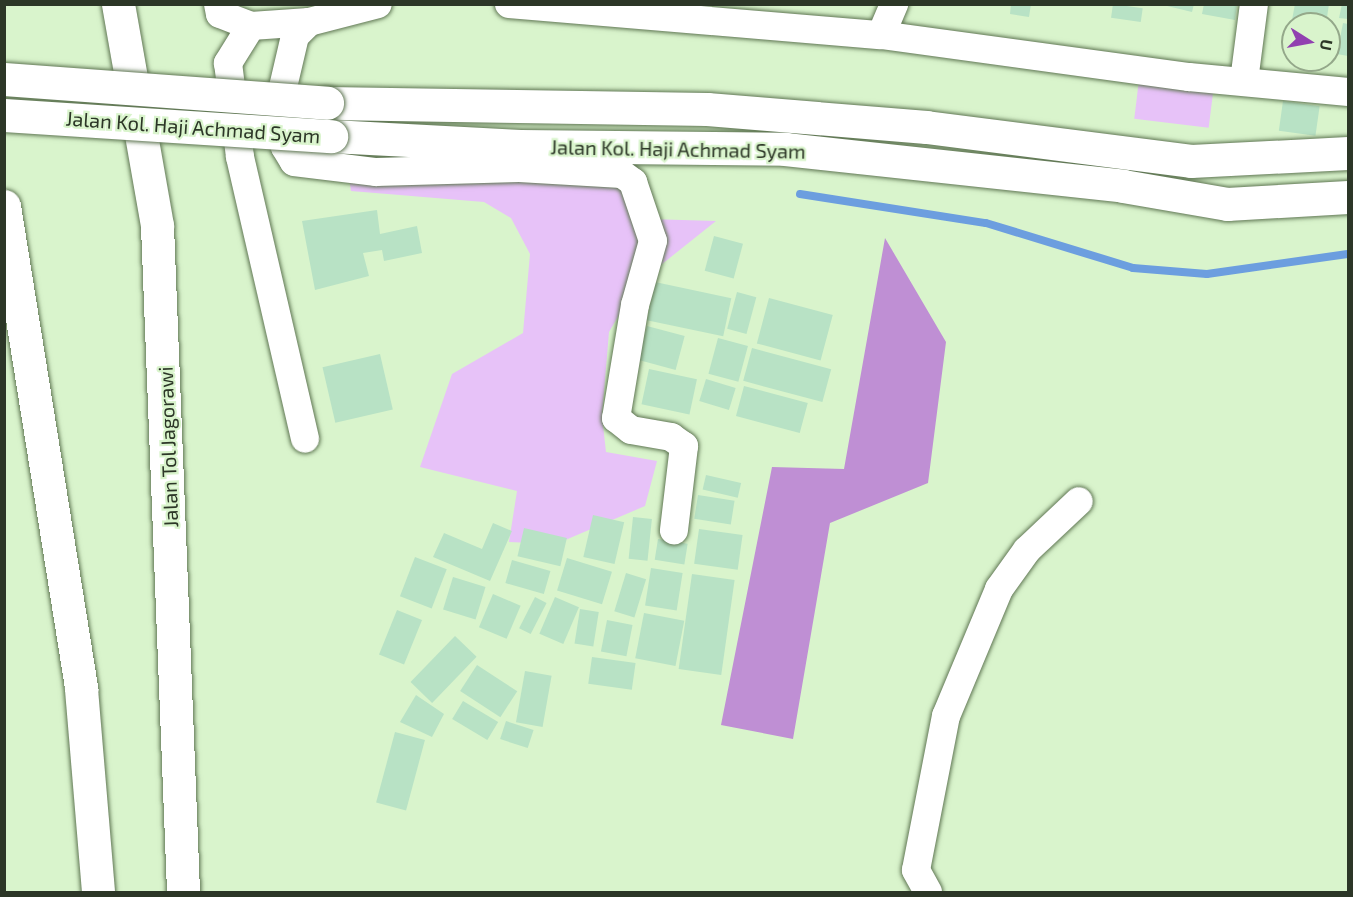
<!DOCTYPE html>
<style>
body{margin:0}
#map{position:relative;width:1353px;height:897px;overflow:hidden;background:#d9f4cc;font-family:"Exo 2",sans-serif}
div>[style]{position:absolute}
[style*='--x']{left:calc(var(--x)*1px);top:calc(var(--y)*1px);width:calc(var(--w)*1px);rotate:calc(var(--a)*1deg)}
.green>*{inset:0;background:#e7c2f8;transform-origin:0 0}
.forest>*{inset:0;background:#bf8fd4}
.stream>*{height:8px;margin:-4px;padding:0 4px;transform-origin:4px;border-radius:4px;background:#6c9edf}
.building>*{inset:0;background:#b8e2c5;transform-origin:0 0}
.roads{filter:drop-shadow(0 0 2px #607754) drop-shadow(0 0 2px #607754)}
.minor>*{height:28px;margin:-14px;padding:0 14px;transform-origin:14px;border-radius:14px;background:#fff}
.major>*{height:33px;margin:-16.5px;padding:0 16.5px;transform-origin:16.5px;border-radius:16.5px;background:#fff}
.highway>*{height:33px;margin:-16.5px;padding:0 16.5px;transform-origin:16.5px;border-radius:16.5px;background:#fff}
.bridges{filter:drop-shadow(0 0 2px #607754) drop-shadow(0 0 2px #607754)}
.major-bridge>*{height:33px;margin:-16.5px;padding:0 16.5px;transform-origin:16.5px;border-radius:16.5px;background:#fff}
span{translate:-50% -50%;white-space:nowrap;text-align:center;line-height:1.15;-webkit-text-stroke:4.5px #d9f4cc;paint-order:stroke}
.street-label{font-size:20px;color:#2c3627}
.frame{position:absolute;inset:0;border:6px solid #2c3627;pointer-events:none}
.north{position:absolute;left:1281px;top:12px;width:60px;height:60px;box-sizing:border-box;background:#d9f4cc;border:2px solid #94a88a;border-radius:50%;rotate:101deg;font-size:16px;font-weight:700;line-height:24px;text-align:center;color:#2c3627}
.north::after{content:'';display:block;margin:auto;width:21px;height:27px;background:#9140b0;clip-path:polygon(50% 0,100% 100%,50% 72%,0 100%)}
</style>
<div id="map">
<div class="green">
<div style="left:1139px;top:80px;width:75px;height:39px;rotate:7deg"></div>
<div style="clip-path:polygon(348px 171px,622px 174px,648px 219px,716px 221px,637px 284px,609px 332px,602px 416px,606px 452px,657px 461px,645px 506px,556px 544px,509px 542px,517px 491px,420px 467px,452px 374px,523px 333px,530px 254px,511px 218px,484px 202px,351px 191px)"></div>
</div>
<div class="forest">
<div style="clip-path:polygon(885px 238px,946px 342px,928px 483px,830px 523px,793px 739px,721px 725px,772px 467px,844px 469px)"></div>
</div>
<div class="stream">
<div style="--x:800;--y:194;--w:188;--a:8.9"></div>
<div style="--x:986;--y:223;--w:154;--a:17"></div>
<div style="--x:1133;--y:268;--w:74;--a:4.6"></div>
<div style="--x:1207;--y:274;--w:142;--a:-8.1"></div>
</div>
<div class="building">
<div style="clip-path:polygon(1011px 4px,1031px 4px,1029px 17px,1010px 14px)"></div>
<div style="left:1113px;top:4px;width:30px;height:14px;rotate:8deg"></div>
<div style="clip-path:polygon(1159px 4px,1194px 4px,1192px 12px)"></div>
<div style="clip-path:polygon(1204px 4px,1237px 4px,1235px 20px,1202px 14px)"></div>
<div style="clip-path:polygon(1295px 4px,1329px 4px,1326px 24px,1292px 20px)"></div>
<div style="clip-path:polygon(1342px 4px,1348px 4px,1348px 19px,1339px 18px)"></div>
<div style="clip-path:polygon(1291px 23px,1293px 23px,1293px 53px,1286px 51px)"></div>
<div style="clip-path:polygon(1343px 23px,1348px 24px,1348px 56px,1337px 54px)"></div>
<div style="left:1283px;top:101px;width:37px;height:30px;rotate:8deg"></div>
<div style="clip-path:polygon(377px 210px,380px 234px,417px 226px,422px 253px,384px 261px,382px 250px,363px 253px,369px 276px,315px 290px,302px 221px)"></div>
<div style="left:714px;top:236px;width:30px;height:36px;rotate:15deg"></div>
<div style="left:655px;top:282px;width:78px;height:39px;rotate:12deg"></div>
<div style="left:737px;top:292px;width:20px;height:38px;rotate:15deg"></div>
<div style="left:769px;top:298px;width:66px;height:47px;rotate:15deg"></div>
<div style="left:647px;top:326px;width:39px;height:35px;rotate:15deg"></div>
<div style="left:718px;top:338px;width:31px;height:37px;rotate:15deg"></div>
<div style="left:752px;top:348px;width:82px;height:34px;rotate:15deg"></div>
<div style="left:380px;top:354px;width:57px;height:59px;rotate:77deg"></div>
<div style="left:649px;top:369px;width:49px;height:36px;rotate:12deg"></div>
<div style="left:706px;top:379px;width:31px;height:23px;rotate:17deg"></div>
<div style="left:744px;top:386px;width:66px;height:31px;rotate:15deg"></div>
<div style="left:706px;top:475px;width:36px;height:15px;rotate:13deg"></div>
<div style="left:698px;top:495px;width:37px;height:24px;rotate:9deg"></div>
<div style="left:593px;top:515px;width:32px;height:43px;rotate:13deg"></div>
<div style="left:633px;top:517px;width:19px;height:42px;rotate:6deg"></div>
<div style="clip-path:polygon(493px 523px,512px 531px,490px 581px,433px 557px,444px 533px,482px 549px)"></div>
<div style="left:524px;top:528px;width:44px;height:29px;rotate:13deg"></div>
<div style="left:699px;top:529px;width:44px;height:35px;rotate:8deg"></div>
<div style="left:658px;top:539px;width:30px;height:21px;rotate:9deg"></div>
<div style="left:415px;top:557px;width:34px;height:42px;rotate:21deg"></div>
<div style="left:567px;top:558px;width:47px;height:34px;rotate:17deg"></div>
<div style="left:512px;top:560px;width:40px;height:24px;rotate:16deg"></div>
<div style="left:651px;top:568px;width:32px;height:38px;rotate:9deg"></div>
<div style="left:626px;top:573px;width:21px;height:40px;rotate:17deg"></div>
<div style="left:692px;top:574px;width:43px;height:96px;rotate:8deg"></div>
<div style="left:453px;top:577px;width:34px;height:34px;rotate:17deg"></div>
<div style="left:493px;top:594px;width:30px;height:36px;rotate:23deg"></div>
<div style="left:535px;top:597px;width:13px;height:35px;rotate:27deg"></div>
<div style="left:555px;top:597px;width:26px;height:40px;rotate:23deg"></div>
<div style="left:580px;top:609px;width:19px;height:35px;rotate:9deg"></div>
<div style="left:397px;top:610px;width:27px;height:48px;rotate:22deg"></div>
<div style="left:644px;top:613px;width:41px;height:46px;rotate:11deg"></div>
<div style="left:607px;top:620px;width:26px;height:32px;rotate:11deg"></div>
<div style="left:455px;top:636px;width:30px;height:64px;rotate:44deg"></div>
<div style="left:592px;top:657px;width:44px;height:27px;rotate:8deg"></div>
<div style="left:477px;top:665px;width:48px;height:31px;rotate:33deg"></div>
<div style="left:525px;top:671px;width:27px;height:52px;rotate:10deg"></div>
<div style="clip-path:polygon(416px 695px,444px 714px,432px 737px,400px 722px)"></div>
<div style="left:463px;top:701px;width:41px;height:21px;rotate:31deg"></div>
<div style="left:506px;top:721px;width:29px;height:19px;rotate:18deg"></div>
<div style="left:395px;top:732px;width:31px;height:73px;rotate:15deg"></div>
</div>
<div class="roads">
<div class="minor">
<div style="--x:218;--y:4;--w:10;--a:79"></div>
<div style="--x:220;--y:14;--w:33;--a:21"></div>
<div style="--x:251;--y:26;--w:58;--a:-3.9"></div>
<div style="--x:309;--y:22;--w:71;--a:-14.6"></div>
<div style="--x:509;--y:4;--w:373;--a:4.8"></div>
<div style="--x:881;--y:35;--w:311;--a:7.8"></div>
<div style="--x:1189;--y:77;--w:160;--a:5.4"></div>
<div style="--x:309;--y:22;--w:20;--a:135"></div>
<div style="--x:295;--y:36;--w:52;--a:103.2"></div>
<div style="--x:283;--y:87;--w:60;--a:88.1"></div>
<div style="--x:285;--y:147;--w:17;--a:59"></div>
<div style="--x:294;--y:162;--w:83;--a:7"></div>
<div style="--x:376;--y:172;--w:143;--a:-1.6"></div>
<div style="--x:519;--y:168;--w:103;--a:3.3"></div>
<div style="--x:622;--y:174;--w:14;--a:36"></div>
<div style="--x:633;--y:182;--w:62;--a:71.3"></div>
<div style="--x:653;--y:241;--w:66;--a:105.7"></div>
<div style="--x:635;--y:305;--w:115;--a:99.5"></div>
<div style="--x:616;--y:418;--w:19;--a:39"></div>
<div style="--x:631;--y:430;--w:41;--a:9.9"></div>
<div style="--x:671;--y:437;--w:16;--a:35"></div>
<div style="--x:684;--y:446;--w:85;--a:96.8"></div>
<div style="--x:251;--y:26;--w:44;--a:121.9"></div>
<div style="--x:228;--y:63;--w:95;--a:82.7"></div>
<div style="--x:240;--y:157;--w:289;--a:77"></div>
<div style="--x:881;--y:35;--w:34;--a:-67"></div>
<div style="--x:1244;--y:81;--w:78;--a:-82.6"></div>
<div style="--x:928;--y:892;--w:25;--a:-119"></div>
<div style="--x:916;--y:870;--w:157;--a:-79"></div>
<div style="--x:946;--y:716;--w:138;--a:-67.3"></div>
<div style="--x:999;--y:589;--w:48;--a:-54.3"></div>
<div style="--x:1027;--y:550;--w:71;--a:-43.3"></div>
</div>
<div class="major">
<div style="--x:327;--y:103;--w:380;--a:0.9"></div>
<div style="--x:707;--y:109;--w:220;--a:4.7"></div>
<div style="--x:926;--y:127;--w:267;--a:7.3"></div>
<div style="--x:1191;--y:161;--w:157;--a:-2.9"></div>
<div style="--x:331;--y:136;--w:189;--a:3"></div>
<div style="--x:520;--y:146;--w:265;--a:0.6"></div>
<div style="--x:785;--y:149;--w:340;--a:6.2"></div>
<div style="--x:1123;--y:186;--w:106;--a:9.8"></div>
<div style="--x:1227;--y:204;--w:121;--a:-3.3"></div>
</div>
<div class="highway">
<div style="--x:118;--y:4;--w:225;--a:80"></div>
<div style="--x:157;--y:226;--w:667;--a:87.76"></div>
<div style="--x:4;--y:206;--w:489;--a:80.9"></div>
<div style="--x:81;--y:689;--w:204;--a:85.2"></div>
</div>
</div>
<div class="bridges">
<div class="major-bridge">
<div style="--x:4;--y:79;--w:324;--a:4.2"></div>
<div style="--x:4;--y:115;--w:328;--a:3.7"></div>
</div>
</div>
<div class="street-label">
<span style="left:193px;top:127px;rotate:4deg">Jalan Kol. Haji Achmad Syam</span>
<span style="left:678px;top:149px;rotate:1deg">Jalan Kol. Haji Achmad Syam</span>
<span style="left:168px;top:447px;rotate:-92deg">Jalan Tol Jagorawi</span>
</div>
<div class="frame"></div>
<div class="north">U</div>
</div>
